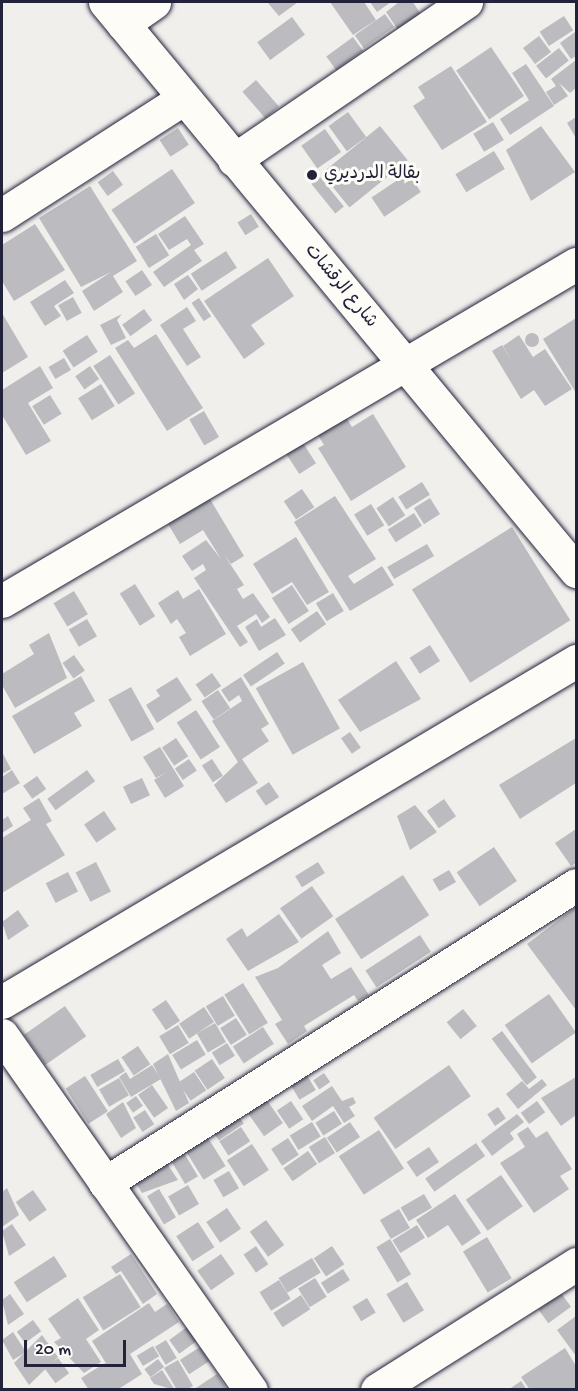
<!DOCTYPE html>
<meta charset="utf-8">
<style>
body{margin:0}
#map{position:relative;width:578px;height:1391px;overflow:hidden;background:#f0efec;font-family:"Gochi Hand","Playpen Sans Arabic",sans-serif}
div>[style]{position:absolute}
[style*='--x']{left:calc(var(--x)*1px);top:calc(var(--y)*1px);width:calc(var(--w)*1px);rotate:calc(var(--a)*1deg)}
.building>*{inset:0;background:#bcbcc0;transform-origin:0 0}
.round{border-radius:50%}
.roads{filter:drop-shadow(0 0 2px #22223b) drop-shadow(0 0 2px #22223b)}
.minor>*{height:33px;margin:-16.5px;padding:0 16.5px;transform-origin:16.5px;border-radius:16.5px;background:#fdfcf7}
.dots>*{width:16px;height:16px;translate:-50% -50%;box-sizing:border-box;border:3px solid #fdfcf7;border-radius:50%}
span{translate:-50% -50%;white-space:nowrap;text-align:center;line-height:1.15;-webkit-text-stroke:6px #fdfcf7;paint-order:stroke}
.poi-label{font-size:18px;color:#22223b}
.left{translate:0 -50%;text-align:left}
.street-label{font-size:18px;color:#22223b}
.frame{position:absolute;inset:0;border:3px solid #22223b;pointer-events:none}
.scale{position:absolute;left:24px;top:1340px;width:102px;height:27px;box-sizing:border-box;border:3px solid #22223b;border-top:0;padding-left:8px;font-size:18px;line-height:21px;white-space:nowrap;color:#22223b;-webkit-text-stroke:4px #fdfcf7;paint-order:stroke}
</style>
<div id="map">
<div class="building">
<div style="clip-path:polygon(267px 2px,298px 2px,279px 16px)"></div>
<div style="clip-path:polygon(330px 2px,364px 2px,376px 20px,353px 35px)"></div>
<div style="clip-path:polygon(370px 2px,391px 2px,377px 12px)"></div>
<div style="clip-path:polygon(399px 2px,413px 2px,421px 15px,398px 30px,386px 12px)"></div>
<div style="left:385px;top:14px;width:16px;height:37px;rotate:55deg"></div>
<div style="left:564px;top:16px;width:17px;height:29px;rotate:57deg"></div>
<div style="left:292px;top:17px;width:22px;height:43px;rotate:54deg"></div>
<div style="clip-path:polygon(575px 32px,576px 56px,571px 59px,560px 43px)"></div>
<div style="left:539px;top:36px;width:20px;height:20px;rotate:53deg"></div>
<div style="left:353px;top:37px;width:17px;height:33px;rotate:54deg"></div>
<div style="left:491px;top:47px;width:59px;height:42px;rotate:56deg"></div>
<div style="left:559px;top:48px;width:16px;height:29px;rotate:52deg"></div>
<div style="clip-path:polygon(576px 60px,576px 88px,570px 93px,559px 83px,568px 96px,554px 105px,546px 92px,556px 86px,551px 79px)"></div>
<div style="clip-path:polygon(526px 64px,554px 106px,510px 135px,500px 119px,529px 100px,512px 73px)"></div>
<div style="clip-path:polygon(451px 66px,487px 122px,442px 150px,413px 106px,425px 98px,418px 87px)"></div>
<div style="left:256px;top:80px;width:35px;height:18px;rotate:49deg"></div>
<div style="left:348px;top:112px;width:31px;height:24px;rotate:54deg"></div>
<div style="clip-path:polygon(576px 117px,576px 138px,567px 123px)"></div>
<div style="left:493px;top:122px;width:21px;height:23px;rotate:59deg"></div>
<div style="left:380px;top:126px;width:44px;height:75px;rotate:51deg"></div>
<div style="clip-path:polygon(541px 126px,575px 172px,531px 201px,506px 150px)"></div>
<div style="left:178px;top:128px;width:20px;height:22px;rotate:57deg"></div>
<div style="left:325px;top:129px;width:28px;height:29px;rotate:55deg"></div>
<div style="left:494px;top:151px;width:21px;height:45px;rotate:59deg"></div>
<div style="left:172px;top:169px;width:41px;height:73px;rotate:56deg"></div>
<div style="left:113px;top:171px;width:17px;height:19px;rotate:54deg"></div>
<div style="left:408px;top:173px;width:23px;height:44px;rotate:56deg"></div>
<div style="left:320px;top:177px;width:38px;height:11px;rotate:51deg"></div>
<div style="clip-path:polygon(90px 186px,137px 261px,113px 276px,123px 292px,94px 311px,82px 291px,111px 272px,81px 287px,39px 218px)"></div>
<div style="left:251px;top:214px;width:15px;height:16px;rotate:58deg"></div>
<div style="clip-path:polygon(185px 216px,204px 244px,194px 250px,202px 261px,164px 287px,153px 272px,191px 245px,187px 239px,169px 250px,158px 234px)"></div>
<div style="clip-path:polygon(35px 224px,65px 270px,14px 301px,2px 281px,2px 245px)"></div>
<div style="left:156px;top:234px;width:25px;height:24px;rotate:58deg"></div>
<div style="left:226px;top:251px;width:20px;height:42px;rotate:57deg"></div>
<div style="clip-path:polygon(268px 258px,294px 296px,251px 325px,265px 344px,244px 359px,204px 301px)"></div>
<div style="left:142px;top:270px;width:18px;height:20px;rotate:56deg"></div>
<div style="clip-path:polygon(188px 275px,198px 289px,184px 300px,174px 284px)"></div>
<div style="clip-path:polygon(65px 280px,74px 293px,54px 306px,61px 316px,45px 326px,30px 302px)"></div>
<div style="left:73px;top:297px;width:18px;height:17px;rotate:61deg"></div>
<div style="left:199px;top:298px;width:22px;height:9px;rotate:56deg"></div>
<div style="clip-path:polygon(187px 307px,196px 321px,183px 329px,201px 357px,187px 366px,160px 325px)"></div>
<div style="left:144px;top:309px;width:14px;height:27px;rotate:54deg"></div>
<div style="clip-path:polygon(2px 313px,28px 357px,2px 373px)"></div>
<div style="clip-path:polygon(122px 314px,117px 320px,126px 338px,111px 345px,100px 325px)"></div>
<div style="clip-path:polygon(576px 318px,576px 393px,543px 339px)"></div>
<div class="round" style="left:525px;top:333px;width:14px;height:14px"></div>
<div style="clip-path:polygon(156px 334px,203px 408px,167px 431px,115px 348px,128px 340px,134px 348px)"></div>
<div style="left:87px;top:335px;width:20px;height:29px;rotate:57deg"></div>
<div style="clip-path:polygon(519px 335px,533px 357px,545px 349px,572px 389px,545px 406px,534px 390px,521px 399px,492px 351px,502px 345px,514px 365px,503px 346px)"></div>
<div style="left:110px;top:355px;width:46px;height:20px;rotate:57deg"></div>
<div style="left:64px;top:358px;width:14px;height:18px;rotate:60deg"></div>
<div style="clip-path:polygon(40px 366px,53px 388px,28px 403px,51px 441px,26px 455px,2px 415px,2px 390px)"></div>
<div style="left:90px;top:366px;width:16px;height:18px;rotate:55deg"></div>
<div style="left:101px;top:384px;width:26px;height:27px;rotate:58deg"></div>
<div style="left:50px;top:395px;width:22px;height:21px;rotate:58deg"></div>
<div style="left:204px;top:411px;width:30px;height:17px;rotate:60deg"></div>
<div style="clip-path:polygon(344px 414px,352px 427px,373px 414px,406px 467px,351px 501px,318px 448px,324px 445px,316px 432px)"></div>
<div style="left:303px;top:443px;width:24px;height:20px;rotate:57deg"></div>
<div style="left:422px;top:482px;width:15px;height:28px;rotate:58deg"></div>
<div style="left:302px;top:489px;width:22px;height:22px;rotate:56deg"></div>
<div style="clip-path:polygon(335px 496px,376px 559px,348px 576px,354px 584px,382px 566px,394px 585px,350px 611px,294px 522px)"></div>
<div style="left:393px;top:497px;width:22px;height:20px;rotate:56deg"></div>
<div style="left:430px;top:498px;width:19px;height:19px;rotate:58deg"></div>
<div style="clip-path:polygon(210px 499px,244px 556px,231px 564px,225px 556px,244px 585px,237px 589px,243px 599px,253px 593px,270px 617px,262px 623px,256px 614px,237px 626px,248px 642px,240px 647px,194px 578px,206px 570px,203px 564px,192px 571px,182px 556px,206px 540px,221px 559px,203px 530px,180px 544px,168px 524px)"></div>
<div style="left:371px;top:504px;width:25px;height:20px;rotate:58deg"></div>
<div style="left:414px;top:513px;width:15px;height:31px;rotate:58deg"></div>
<div style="left:512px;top:527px;width:110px;height:118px;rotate:58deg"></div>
<div style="clip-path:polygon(296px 537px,329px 592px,307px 605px,292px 582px,272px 594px,253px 564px)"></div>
<div style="left:427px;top:544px;width:14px;height:46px;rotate:60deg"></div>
<div style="left:135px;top:584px;width:38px;height:18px;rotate:58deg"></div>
<div style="left:292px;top:585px;width:31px;height:24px;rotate:57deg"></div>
<div style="clip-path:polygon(199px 589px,226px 634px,190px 656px,179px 637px,186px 633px,177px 619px,171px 624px,158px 603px,178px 590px,183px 599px)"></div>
<div style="left:74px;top:591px;width:27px;height:24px;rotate:59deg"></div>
<div style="left:333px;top:593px;width:21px;height:20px;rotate:59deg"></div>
<div style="left:317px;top:611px;width:16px;height:32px;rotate:55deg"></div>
<div style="clip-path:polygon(275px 618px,286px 635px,259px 651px,245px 627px,257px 619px,261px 627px)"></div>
<div style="left:87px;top:619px;width:20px;height:21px;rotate:60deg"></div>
<div style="clip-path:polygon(49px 633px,67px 678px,15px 708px,2px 685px,2px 674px,34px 654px,29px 645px)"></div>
<div style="left:430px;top:645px;width:19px;height:24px;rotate:58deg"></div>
<div style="left:277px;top:652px;width:14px;height:41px;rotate:56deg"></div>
<div style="left:74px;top:655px;width:19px;height:14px;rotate:55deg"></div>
<div style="clip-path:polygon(396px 661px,421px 699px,360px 732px,338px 700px)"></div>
<div style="left:303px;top:662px;width:76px;height:54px;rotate:61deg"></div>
<div style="left:212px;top:673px;width:16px;height:20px;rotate:55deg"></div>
<div style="clip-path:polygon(81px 676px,95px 701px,74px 713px,82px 726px,34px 754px,12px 716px)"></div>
<div style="clip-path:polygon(177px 677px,192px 700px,157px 723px,146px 705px,160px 696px,156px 690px)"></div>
<div style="clip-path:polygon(241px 677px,269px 724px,261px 729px,269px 741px,242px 759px,258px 783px,226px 803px,214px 785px,238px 762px,212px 721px,242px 701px,239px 695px,229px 702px,221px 690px)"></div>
<div style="left:131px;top:687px;width:48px;height:26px;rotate:61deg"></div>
<div style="left:218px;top:690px;width:22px;height:20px;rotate:56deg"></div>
<div style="left:196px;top:710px;width:44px;height:23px;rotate:57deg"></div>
<div style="left:350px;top:732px;width:19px;height:11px;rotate:55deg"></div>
<div style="left:176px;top:738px;width:22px;height:17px;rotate:56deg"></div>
<div style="clip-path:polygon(576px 738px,576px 783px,520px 819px,499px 785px)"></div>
<div style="clip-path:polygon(160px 747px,184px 786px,165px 798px,154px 780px,167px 772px,156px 778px,143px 757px)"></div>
<div style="clip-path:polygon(2px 752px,11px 769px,2px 774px)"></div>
<div style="left:189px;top:759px;width:14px;height:17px;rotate:56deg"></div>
<div style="left:212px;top:759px;width:20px;height:12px;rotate:57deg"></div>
<div style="clip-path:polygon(12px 770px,20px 783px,2px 794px,2px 777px)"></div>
<div style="left:87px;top:770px;width:14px;height:49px;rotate:54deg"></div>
<div style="left:37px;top:776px;width:16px;height:17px;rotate:55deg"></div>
<div style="left:142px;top:778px;width:19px;height:21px;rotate:65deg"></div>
<div style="left:269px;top:782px;width:18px;height:16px;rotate:56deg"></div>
<div style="clip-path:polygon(39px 798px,52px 821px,46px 824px,65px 855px,2px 893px,2px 838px,31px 820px,23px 808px)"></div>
<div style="left:444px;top:799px;width:21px;height:21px;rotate:55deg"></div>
<div style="clip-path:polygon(415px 805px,437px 832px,410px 850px,397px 816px)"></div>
<div style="left:104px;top:811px;width:22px;height:24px;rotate:56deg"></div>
<div style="clip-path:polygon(8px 816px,13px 826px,2px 833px,2px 820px)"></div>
<div style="clip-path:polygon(576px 829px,576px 863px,571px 866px,555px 843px)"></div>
<div style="left:494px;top:847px;width:41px;height:45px;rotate:56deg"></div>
<div style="left:96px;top:862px;width:33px;height:23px;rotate:63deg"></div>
<div style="left:318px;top:862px;width:13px;height:27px;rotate:58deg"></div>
<div style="left:449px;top:870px;width:14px;height:19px;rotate:60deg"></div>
<div style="left:68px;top:872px;width:22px;height:25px;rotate:63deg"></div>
<div style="left:403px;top:875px;width:48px;height:81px;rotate:57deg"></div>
<div style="left:312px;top:886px;width:37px;height:39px;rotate:55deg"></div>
<div style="clip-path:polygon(576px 907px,576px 1010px,527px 944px)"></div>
<div style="clip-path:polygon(18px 910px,29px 926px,8px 940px,2px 922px)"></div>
<div style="clip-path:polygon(279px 914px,299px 942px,248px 971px,226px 939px,242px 928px,247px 937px)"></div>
<div style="clip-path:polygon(328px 931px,341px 953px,322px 965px,331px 979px,351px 967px,369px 995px,358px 1001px,354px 995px,304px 1026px,307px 1031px,288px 1044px,275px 1024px,282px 1020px,255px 977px,278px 968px)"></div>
<div style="left:420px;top:935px;width:20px;height:65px;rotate:57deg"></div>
<div style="left:243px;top:983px;width:47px;height:22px;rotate:58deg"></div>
<div style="left:549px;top:994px;width:47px;height:54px;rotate:55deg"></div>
<div style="left:223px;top:996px;width:23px;height:20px;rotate:59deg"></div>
<div style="left:166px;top:1000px;width:25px;height:17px;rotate:56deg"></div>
<div style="left:65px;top:1006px;width:37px;height:50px;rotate:55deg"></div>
<div style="left:204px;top:1007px;width:18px;height:30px;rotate:56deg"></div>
<div style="left:463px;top:1009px;width:22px;height:21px;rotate:51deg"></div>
<div style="left:236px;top:1018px;width:20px;height:19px;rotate:57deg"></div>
<div style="left:215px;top:1023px;width:22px;height:21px;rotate:60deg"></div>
<div style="left:178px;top:1025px;width:21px;height:22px;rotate:59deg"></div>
<div style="left:263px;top:1027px;width:20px;height:36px;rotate:57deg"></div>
<div style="left:502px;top:1031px;width:58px;height:13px;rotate:53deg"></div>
<div style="left:197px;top:1040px;width:17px;height:29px;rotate:59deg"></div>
<div style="left:227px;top:1043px;width:15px;height:18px;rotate:58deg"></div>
<div style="left:138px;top:1046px;width:22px;height:20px;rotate:56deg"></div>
<div style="clip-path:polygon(168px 1054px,189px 1103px,176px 1111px,153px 1064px)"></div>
<div style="left:118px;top:1059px;width:14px;height:32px;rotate:60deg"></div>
<div style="left:212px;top:1059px;width:23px;height:21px;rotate:56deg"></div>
<div style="clip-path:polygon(152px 1065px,161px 1079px,131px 1097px,119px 1077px,126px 1072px,130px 1079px)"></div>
<div style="left:449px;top:1065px;width:38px;height:92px;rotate:55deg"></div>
<div style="left:194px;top:1072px;width:22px;height:19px;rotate:56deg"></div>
<div style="left:305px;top:1072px;width:21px;height:19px;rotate:59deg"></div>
<div style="left:324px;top:1073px;width:11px;height:13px;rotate:56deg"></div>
<div style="left:85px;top:1076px;width:42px;height:23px;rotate:57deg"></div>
<div style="clip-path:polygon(576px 1077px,576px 1115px,561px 1126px,541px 1098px)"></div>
<div style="left:119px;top:1078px;width:20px;height:23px;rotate:60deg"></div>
<div style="clip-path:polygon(542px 1079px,547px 1085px,518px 1109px,506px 1094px,522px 1081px,529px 1089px)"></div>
<div style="left:152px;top:1085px;width:28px;height:17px;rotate:55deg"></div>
<div style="clip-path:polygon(332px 1086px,342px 1101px,353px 1097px,356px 1103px,349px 1107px,355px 1116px,344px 1123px,333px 1106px,312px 1121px,302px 1106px)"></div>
<div style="left:136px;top:1096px;width:12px;height:12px;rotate:55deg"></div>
<div style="left:264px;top:1096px;width:33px;height:23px;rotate:55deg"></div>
<div style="left:291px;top:1101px;width:22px;height:17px;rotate:56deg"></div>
<div style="left:537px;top:1101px;width:14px;height:20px;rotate:54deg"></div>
<div style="clip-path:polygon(123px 1102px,136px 1128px,121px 1138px,106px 1114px)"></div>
<div style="left:498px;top:1107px;width:14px;height:13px;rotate:56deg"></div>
<div style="left:145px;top:1110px;width:17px;height:14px;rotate:57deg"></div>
<div style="left:334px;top:1111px;width:15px;height:22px;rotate:58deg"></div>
<div style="left:236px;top:1112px;width:14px;height:30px;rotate:56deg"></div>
<div style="clip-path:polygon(517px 1114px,524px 1122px,510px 1133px,514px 1139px,492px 1156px,481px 1141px)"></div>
<div style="left:312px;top:1122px;width:17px;height:26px;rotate:59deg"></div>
<div style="left:350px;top:1122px;width:18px;height:28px;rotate:56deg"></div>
<div style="left:241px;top:1127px;width:17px;height:26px;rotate:57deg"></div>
<div style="clip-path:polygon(528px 1127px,536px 1138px,547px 1131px,572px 1169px,560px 1176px,569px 1189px,534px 1213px,500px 1163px,525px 1147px,517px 1134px)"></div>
<div style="left:379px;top:1130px;width:46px;height:48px;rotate:57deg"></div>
<div style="left:205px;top:1133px;width:39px;height:26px;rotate:58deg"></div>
<div style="left:325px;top:1137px;width:19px;height:19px;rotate:58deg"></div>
<div style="left:288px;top:1138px;width:20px;height:20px;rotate:57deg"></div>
<div style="left:476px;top:1143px;width:16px;height:62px;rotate:55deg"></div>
<div style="left:252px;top:1144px;width:31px;height:30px;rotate:57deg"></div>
<div style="left:429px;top:1147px;width:18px;height:27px;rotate:56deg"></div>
<div style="left:181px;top:1148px;width:33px;height:15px;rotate:59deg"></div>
<div style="left:308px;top:1151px;width:16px;height:30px;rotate:55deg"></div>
<div style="clip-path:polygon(164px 1159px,178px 1180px,142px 1193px,133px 1178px)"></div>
<div style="left:229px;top:1171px;width:20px;height:18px;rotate:60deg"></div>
<div style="left:501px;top:1175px;width:38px;height:43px;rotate:55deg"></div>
<div style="left:188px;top:1185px;width:22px;height:23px;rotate:60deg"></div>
<div style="clip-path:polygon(7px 1188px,19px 1215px,2px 1227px,2px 1192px)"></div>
<div style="left:159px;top:1189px;width:33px;height:14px;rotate:59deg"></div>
<div style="left:33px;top:1190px;width:24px;height:21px;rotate:55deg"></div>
<div style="left:424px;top:1194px;width:16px;height:27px;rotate:60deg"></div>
<div style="clip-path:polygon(455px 1194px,481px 1233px,462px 1246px,448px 1225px,428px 1238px,416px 1220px)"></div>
<div style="left:227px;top:1208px;width:25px;height:25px;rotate:56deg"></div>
<div style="left:399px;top:1209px;width:22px;height:22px;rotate:60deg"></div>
<div style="left:266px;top:1220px;width:31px;height:20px;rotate:54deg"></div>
<div style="left:198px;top:1222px;width:30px;height:26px;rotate:57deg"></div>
<div style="clip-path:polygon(12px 1224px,26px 1245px,9px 1256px,2px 1231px)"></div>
<div style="left:417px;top:1225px;width:15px;height:29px;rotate:58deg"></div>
<div style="left:487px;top:1237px;width:48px;height:28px;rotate:59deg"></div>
<div style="left:390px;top:1239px;width:41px;height:16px;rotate:59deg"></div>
<div style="left:256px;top:1246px;width:22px;height:15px;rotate:56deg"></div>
<div style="left:332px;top:1246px;width:22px;height:22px;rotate:56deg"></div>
<div style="clip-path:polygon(131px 1254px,157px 1294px,143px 1304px,121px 1271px,116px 1274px,111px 1267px)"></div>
<div style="left:221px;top:1254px;width:24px;height:29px;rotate:55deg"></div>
<div style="left:54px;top:1256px;width:24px;height:48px;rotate:57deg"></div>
<div style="left:312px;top:1258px;width:17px;height:39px;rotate:59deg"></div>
<div style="left:343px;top:1269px;width:13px;height:26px;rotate:58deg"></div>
<div style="left:120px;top:1274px;width:39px;height:44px;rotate:58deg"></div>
<div style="left:315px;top:1278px;width:22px;height:20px;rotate:58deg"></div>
<div style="left:279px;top:1280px;width:22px;height:23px;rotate:58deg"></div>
<div style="left:407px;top:1282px;width:33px;height:24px;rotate:59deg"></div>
<div style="left:561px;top:1293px;width:17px;height:28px;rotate:54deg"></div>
<div style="clip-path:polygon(10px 1294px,24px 1314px,8px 1325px,2px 1300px)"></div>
<div style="left:301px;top:1295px;width:17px;height:33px;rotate:57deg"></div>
<div style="clip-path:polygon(78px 1298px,99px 1330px,86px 1339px,101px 1362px,84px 1373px,54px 1342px,61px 1338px,48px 1319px)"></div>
<div style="left:367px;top:1298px;width:17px;height:17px;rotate:59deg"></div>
<div style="clip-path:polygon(149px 1303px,155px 1312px,167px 1304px,179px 1322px,130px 1354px,142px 1374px,117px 1390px,89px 1390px,81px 1378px,105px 1363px,109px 1368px,92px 1341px)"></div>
<div style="clip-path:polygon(576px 1316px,576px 1356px,557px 1330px)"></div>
<div style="left:33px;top:1320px;width:14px;height:20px;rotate:54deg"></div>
<div style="left:187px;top:1327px;width:17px;height:22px;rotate:54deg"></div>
<div style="clip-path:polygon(13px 1332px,26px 1352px,13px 1360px,2px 1340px)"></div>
<div style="clip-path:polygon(42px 1335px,58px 1357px,29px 1385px,14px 1363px)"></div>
<div style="left:166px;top:1340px;width:21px;height:13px;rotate:59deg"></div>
<div style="left:153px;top:1346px;width:12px;height:19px;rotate:59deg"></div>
<div style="left:200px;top:1347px;width:17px;height:24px;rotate:57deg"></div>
<div style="clip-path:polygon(565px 1348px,576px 1366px,576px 1390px,530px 1390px,521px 1377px)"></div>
<div style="left:58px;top:1358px;width:19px;height:17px;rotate:54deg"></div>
<div style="left:158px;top:1359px;width:10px;height:17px;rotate:53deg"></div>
<div style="clip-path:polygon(178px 1360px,193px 1386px,186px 1390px,177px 1390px,164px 1368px)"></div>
<div style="clip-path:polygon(162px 1370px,175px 1390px,154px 1384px,150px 1378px)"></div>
<div style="clip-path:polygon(217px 1374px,227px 1390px,193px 1390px)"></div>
<div style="clip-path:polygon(521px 1381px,527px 1390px,508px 1390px)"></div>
</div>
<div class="roads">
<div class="minor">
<div style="--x:105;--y:2;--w:739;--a:50.38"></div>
<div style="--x:123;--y:24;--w:38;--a:-35"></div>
<div style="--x:234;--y:160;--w:281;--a:-34.3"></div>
<div style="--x:2;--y:215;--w:215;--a:-32.7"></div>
<div style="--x:2;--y:601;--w:666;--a:-30.42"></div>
<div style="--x:2;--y:1002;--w:668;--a:-30.71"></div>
<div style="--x:2;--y:1035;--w:434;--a:55"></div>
<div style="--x:105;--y:1183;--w:557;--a:-32.32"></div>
<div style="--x:377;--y:1390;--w:236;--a:-32.3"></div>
</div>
</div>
<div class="dots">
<div style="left:312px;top:175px;background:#22223b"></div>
</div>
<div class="poi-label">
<span class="left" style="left:324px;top:175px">بقالة الدرديري</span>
</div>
<div class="street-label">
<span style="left:340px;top:287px;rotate:50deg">شارع الرقشات</span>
</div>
<div class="frame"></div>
<div class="scale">20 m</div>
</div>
